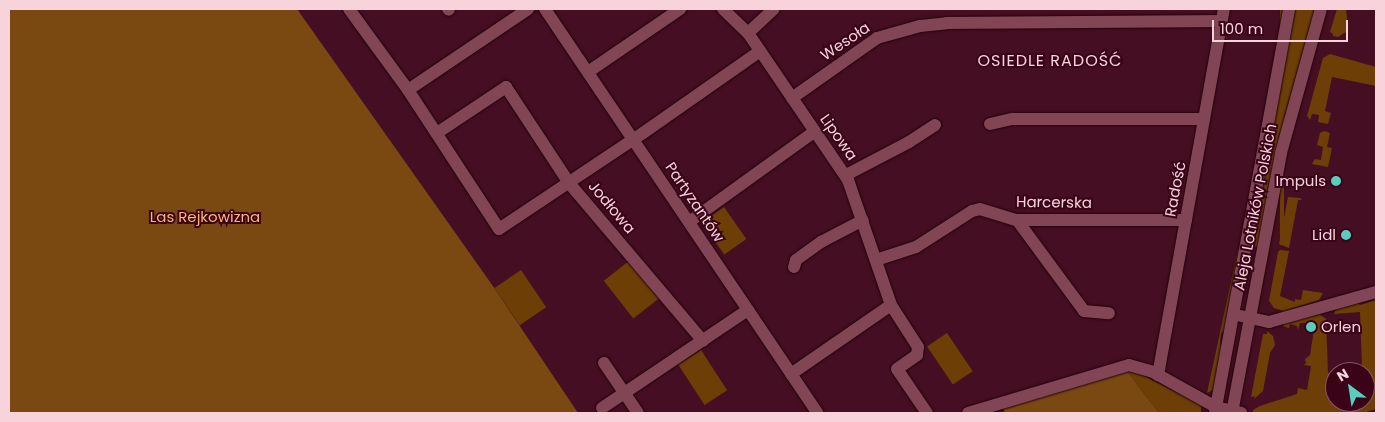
<!DOCTYPE html>
<meta charset="utf-8">
<style>
body{margin:0}
#map{position:relative;width:1385px;height:422px;overflow:hidden;background:#450e22;font-family:Poppins,sans-serif}
div>[style]{position:absolute}
[style*='--x']{left:calc(var(--x)*1px);top:calc(var(--y)*1px);width:calc(var(--w)*1px);rotate:calc(var(--a)*1deg)}
.green>*{inset:0;background:#6d3f06;transform-origin:0 0}
.forest>*{inset:0;background:#7a4912}
.roads{filter:drop-shadow(0 0 1px #24000c) drop-shadow(0 0 1px #24000c)}
.minor>*{height:12px;margin:-6px;padding:0 6px;transform-origin:6px;border-radius:6px;background:#814555}
.dots>*{width:14px;height:14px;translate:-50% -50%;box-sizing:border-box;border:2px solid #3a0318;border-radius:50%}
span{translate:-50% -50%;white-space:nowrap;text-align:center;line-height:1.15;-webkit-text-stroke:4px #3a0318;paint-order:stroke}
.street-label{font-size:15px;color:#f8d3db}
.poi-label{font-size:15px;color:#f8d3db}
.right{translate:-100% -50%;text-align:right}
.left{translate:0 -50%;text-align:left}
.park-label{font-size:15px;color:#ffb56d}
.neighbourhood-label{font-size:16px;color:#f8d3db;letter-spacing:1px}
.frame{position:absolute;inset:0;border:10px solid #f8d3db;pointer-events:none}
.north{position:absolute;left:1325px;top:362px;width:50px;height:50px;box-sizing:border-box;background:#3a0318;border:1px solid #865666;border-radius:50%;rotate:329deg;font-size:14px;font-weight:700;line-height:20px;text-align:center;color:#f8d3db}
.north::after{content:'';display:block;margin:auto;width:18px;height:22px;background:#59cebf;clip-path:polygon(50% 0,100% 100%,50% 72%,0 100%)}
.scale{position:absolute;left:1212px;top:20px;width:136px;height:22px;box-sizing:border-box;border:2px solid #f8d3db;border-top:0;padding-left:6px;font-size:15px;line-height:18px;white-space:nowrap;color:#f8d3db;-webkit-text-stroke:4px #3a0318;paint-order:stroke}
</style>
<div id="map">
<div class="green">
<div style="left:1280px;top:9px;width:4px;height:236px"></div>
<div style="clip-path:polygon(1295px 9px,1315px 9px,1279px 135px,1258px 247px,1255px 246px,1260px 198px)"></div>
<div style="clip-path:polygon(1337px 9px,1346px 9px,1348px 27px,1346px 32px,1338px 37px,1333px 36px,1333px 34px,1330px 32px)"></div>
<div style="clip-path:polygon(1330px 54px,1376px 67px,1376px 86px,1332px 77px,1325px 111px,1331px 113px,1328px 124px,1318px 122px,1319px 115px,1312px 114px,1310px 120px,1307px 116px,1323px 58px)"></div>
<div style="clip-path:polygon(1324px 131px,1330px 133px,1327px 147px,1332px 148px,1328px 167px,1312px 164px,1315px 159px,1321px 160px,1323px 147px,1317px 145px,1320px 133px)"></div>
<div style="clip-path:polygon(1288px 197px,1300px 198px,1302px 200px,1298px 200px,1289px 248px,1279px 244px)"></div>
<div style="left:724px;top:207px;width:39px;height:27px;rotate:55deg"></div>
<div style="clip-path:polygon(1238px 249px,1240px 249px,1226px 329px,1221px 333px,1220px 344px,1222px 349px,1215px 389px,1207px 393px)"></div>
<div style="clip-path:polygon(1280px 250px,1289px 251px,1280px 296px,1295px 302px,1295px 299px,1301px 300px,1303px 290px,1323px 293px,1319px 300px,1284px 311px,1274px 308px,1269px 301px,1278px 252px)"></div>
<div style="left:629px;top:261px;width:48px;height:32px;rotate:52deg"></div>
<div style="left:521px;top:270px;width:45px;height:32px;rotate:56deg"></div>
<div style="clip-path:polygon(1376px 300px,1376px 409px,1363px 413px,1253px 413px,1253px 410px,1260px 406px,1297px 394px,1298px 388px,1307px 390px,1311px 366px,1304px 365px,1306px 363px,1305px 359px,1310px 355px,1315px 323px,1300px 323px,1298px 330px,1297px 326px,1290px 324px,1289px 328px,1283px 326px,1283px 324px,1319px 314px,1326px 319px,1328px 373px,1335px 373px,1335px 402px,1365px 402px,1365px 372px,1357px 372px,1362px 366px,1360px 312px,1334px 314px,1336px 309px,1358px 302px,1360px 305px)"></div>
<div style="clip-path:polygon(1267px 331px,1273px 336px,1275px 345px,1270px 353px,1263px 391px,1254px 399px,1255px 396px,1251px 397px,1263px 334px,1267px 334px)"></div>
<div style="left:947px;top:333px;width:46px;height:24px;rotate:56deg"></div>
<div style="left:701px;top:350px;width:48px;height:27px;rotate:57deg"></div>
<div style="clip-path:polygon(1126px 370px,1136px 372px,1201px 405px,1201px 413px,1159px 413px)"></div>
</div>
<div class="forest">
<div style="clip-path:polygon(9px 9px,297px 9px,495px 289px,578px 413px,9px 413px)"></div>
<div style="clip-path:polygon(1126px 370px,1159px 413px,1005px 413px,1002px 405px)"></div>
</div>
<div class="roads">
<div class="minor">
<div style="--x:349;--y:9;--w:100;--a:53.9"></div>
<div style="--x:408;--y:90;--w:166;--a:56.8"></div>
<div style="--x:499;--y:229;--w:173;--a:-33.7"></div>
<div style="--x:643;--y:133;--w:143;--a:-35"></div>
<div style="--x:448;--y:9;--w:1;--a:45"></div>
<div style="--x:545;--y:9;--w:487;--a:56"></div>
<div style="--x:723;--y:9;--w:35;--a:44"></div>
<div style="--x:748;--y:33;--w:178;--a:55.8"></div>
<div style="--x:848;--y:180;--w:132;--a:71"></div>
<div style="--x:891;--y:305;--w:50;--a:57.3"></div>
<div style="--x:918;--y:347;--w:8;--a:97"></div>
<div style="--x:917;--y:355;--w:24;--a:145"></div>
<div style="--x:897;--y:369;--w:53;--a:55.7"></div>
<div style="--x:748;--y:33;--w:35;--a:-43"></div>
<div style="--x:588;--y:72;--w:112;--a:-34.4"></div>
<div style="--x:408;--y:90;--w:145;--a:-34"></div>
<div style="--x:792;--y:98;--w:104;--a:-35.2"></div>
<div style="--x:877;--y:38;--w:45;--a:-15.6"></div>
<div style="--x:920;--y:26;--w:27;--a:-6"></div>
<div style="--x:947;--y:23;--w:275;--a:-0.4"></div>
<div style="--x:990;--y:124;--w:23;--a:-13"></div>
<div style="--x:1012;--y:119;--w:192;--a:0"></div>
<div style="--x:437;--y:133;--w:83;--a:-33.7"></div>
<div style="--x:506;--y:87;--w:115;--a:56.7"></div>
<div style="--x:569;--y:183;--w:207;--a:49.7"></div>
<div style="--x:846;--y:175;--w:71;--a:-27.6"></div>
<div style="--x:909;--y:142;--w:31;--a:-33"></div>
<div style="--x:1017;--y:220;--w:113;--a:53.6"></div>
<div style="--x:1084;--y:311;--w:25;--a:5"></div>
<div style="--x:689;--y:222;--w:155;--a:-35.8"></div>
<div style="--x:876;--y:260;--w:42;--a:-18"></div>
<div style="--x:916;--y:247;--w:67;--a:-32.7"></div>
<div style="--x:972;--y:211;--w:8;--a:-14"></div>
<div style="--x:980;--y:209;--w:39;--a:17"></div>
<div style="--x:1017;--y:220;--w:169;--a:0"></div>
<div style="--x:794;--y:267;--w:7;--a:-74"></div>
<div style="--x:796;--y:260;--w:31;--a:-36"></div>
<div style="--x:821;--y:242;--w:47;--a:-27.6"></div>
<div style="--x:1241;--y:316;--w:29;--a:12"></div>
<div style="--x:1269;--y:322;--w:111;--a:-15.7"></div>
<div style="--x:604;--y:363;--w:60;--a:55.8"></div>
<div style="--x:791;--y:374;--w:121;--a:-34.6"></div>
<div style="--x:1158;--y:375;--w:372;--a:-79.8"></div>
<div style="--x:602;--y:408;--w:176;--a:-33.9"></div>
<div style="--x:968;--y:413;--w:168;--a:-16.6"></div>
<div style="--x:1129;--y:365;--w:25;--a:16"></div>
<div style="--x:1153;--y:372;--w:72;--a:29.1"></div>
<div style="--x:1216;--y:407;--w:26;--a:13"></div>
<div style="--x:1215;--y:413;--w:411;--a:-79.6"></div>
<div style="--x:1232;--y:413;--w:265;--a:-79.3"></div>
<div style="--x:1281;--y:153;--w:149;--a:-74.5"></div>
</div>
</div>
<div class="dots">
<div style="left:1336px;top:181px;background:#59cebf"></div>
<div style="left:1346px;top:235px;background:#59cebf"></div>
<div style="left:1311px;top:327px;background:#59cebf"></div>
</div>
<div class="street-label">
<span style="left:845px;top:41px;rotate:-34deg">Wesoła</span>
<span style="left:839px;top:137px;rotate:55deg">Lipowa</span>
<span style="left:1175px;top:189px;rotate:-79deg">Radość</span>
<span style="left:695px;top:202px;rotate:56deg">Partyzantów</span>
<span style="left:1054px;top:202px;rotate:1deg">Harcerska</span>
<span style="left:612px;top:207px;rotate:50deg">Jodłowa</span>
<span style="left:1255px;top:207px;rotate:-79deg">Aleja Lotników Polskich</span>
</div>
<div class="poi-label">
<span class="right" style="left:1326px;top:181px">Impuls</span>
<span class="right" style="left:1336px;top:235px">Lidl</span>
<span class="left" style="left:1321px;top:327px">Orlen</span>
</div>
<div class="park-label">
<span style="left:205px;top:217px">Las Rejkowizna</span>
</div>
<div class="neighbourhood-label">
<span style="left:1050px;top:61px">OSIEDLE RADOŚĆ</span>
</div>
<div class="frame"></div>
<div class="north">N</div>
<div class="scale">100 m</div>
</div>
